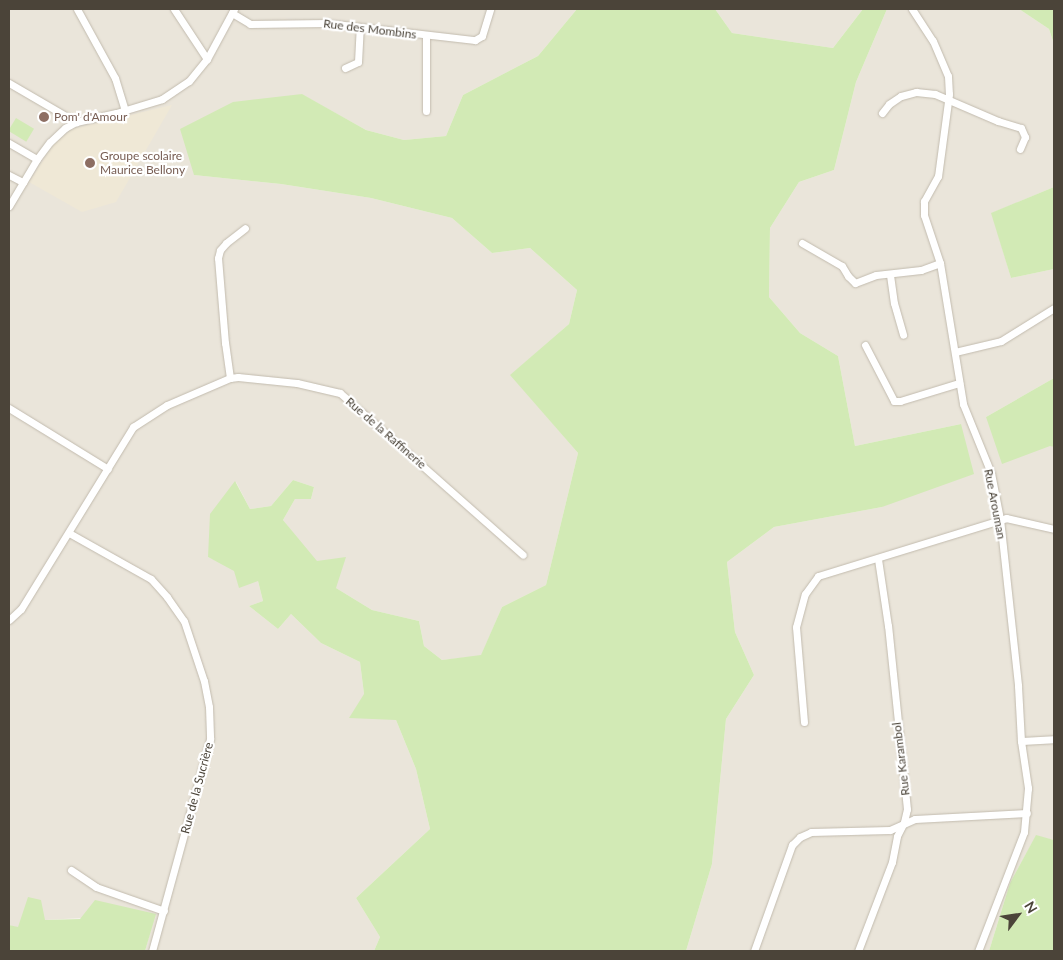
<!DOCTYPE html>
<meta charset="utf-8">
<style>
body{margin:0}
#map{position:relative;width:1063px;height:960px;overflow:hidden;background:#f6f3ec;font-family:Lato,sans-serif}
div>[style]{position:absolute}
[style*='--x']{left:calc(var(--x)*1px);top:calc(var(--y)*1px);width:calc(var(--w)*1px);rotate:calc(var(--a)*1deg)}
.residential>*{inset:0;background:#eae5da}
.education>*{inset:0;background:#efe8d6}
.green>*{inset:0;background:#d2eab5;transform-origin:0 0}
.roads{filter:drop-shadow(0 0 1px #c2bbae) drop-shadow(0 0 1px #c2bbae)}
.minor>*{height:7px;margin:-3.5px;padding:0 3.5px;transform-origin:3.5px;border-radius:3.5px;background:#fff}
.dots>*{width:14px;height:14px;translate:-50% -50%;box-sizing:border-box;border:2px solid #fff;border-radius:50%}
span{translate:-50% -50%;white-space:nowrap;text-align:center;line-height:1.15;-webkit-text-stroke:4.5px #fff;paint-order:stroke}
.street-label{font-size:12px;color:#4b4439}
.education-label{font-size:12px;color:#785e54}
.left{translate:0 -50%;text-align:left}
.frame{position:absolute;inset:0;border:10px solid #4b4439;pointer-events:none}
.north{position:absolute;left:993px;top:890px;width:50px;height:50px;-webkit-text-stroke:4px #fff;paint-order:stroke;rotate:59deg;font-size:14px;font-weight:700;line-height:20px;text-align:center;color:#4b4439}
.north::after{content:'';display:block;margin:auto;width:18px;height:22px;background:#4b4439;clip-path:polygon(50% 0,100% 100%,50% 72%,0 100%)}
</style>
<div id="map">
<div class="residential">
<div style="clip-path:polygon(9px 9px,577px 9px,538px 56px,463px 95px,446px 136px,404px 140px,366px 130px,301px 94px,194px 175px,281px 184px,371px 198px,452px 218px,492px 253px,530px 248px,577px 290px,569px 324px,511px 375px,578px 453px,546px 585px,502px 607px,481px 656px,442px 660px,424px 646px,419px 621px,372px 610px,336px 588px,283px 520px,295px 499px,311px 499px,314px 487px,293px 480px,271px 506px,250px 509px,236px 482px,208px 557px,258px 581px,263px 601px,249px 606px,278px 629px,291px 614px,321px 643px,360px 662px,364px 694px,396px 720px,416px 769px,430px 829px,356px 898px,380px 937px,374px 951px,145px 951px,155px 914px,45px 920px,18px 928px,9px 925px)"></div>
<div style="clip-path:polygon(715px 9px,863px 9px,833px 48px,732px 33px)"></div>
<div style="clip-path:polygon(887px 9px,1019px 9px,1049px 29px,1054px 44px,1054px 187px,992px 213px,1011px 278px,1054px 269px,1054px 378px,986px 417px,1054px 447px,1054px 840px,1036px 836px,1010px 883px,989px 951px,686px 951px,712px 864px,726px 719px,754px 675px,735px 632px,727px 562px,774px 527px,882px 507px,961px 424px,855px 446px,838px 356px,800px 333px,769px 297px,770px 228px,799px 182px,834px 170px,856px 82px)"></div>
</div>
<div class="education">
<div style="clip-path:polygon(172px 105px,116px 202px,82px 212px,29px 182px,54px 144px,72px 129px)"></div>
</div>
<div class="green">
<div style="clip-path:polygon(577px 9px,715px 9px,732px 33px,833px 48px,863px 9px,887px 9px,856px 82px,834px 170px,799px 182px,770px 228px,769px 297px,800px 333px,838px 356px,855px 446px,961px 424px,974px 474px,882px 507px,774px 527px,727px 562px,735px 632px,754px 675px,726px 719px,712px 864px,686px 951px,374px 951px,380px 937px,356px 898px,430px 829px,416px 769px,396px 720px,349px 718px,364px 694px,360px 662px,321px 643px,291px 614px,278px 629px,249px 606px,263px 601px,258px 581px,239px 588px,234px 571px,208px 557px,210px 514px,235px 481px,250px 509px,271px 506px,293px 480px,314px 487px,311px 499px,295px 499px,283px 520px,317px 561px,346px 557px,336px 588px,372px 610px,419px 621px,424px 646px,442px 660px,481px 655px,502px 607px,546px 585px,578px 453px,510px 375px,569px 324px,577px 290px,530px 248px,492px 253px,452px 218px,371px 198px,281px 184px,194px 175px,180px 129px,233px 102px,302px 94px,366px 130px,404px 140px,446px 136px,463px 95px,538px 56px)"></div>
<div style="clip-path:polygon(1019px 9px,1054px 9px,1054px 44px,1049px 29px)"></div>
<div style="left:16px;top:118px;width:21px;height:15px;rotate:31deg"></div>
<div style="clip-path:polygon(1054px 187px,1054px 269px,1011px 278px,991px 213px)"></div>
<div style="clip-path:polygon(1054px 378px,1054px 447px,1050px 446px,1002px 464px,986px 417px)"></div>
<div style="clip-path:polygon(1036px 835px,1054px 840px,1054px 951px,989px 951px,1010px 883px)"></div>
<div style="clip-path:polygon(28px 897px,41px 900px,45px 920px,80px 919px,95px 900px,156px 914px,145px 951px,9px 951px,9px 925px,18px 927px)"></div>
</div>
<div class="roads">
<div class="minor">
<div style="--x:77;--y:9;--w:79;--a:61.2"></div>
<div style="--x:115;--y:78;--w:34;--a:73"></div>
<div style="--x:174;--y:9;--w:60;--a:56.6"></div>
<div style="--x:912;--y:9;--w:38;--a:57"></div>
<div style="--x:933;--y:41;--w:38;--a:67"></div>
<div style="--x:948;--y:76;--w:18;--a:87"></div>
<div style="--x:949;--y:94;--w:83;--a:97.6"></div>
<div style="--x:938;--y:176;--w:29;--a:119"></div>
<div style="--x:924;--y:201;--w:14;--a:90"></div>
<div style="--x:924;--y:215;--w:51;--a:71.6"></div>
<div style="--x:940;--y:263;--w:143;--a:80.7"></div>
<div style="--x:963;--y:404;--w:74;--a:67.9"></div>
<div style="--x:991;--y:473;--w:47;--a:78.9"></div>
<div style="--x:1000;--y:519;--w:168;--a:83.8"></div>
<div style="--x:1018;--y:686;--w:55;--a:86.9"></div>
<div style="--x:1021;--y:741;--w:48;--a:81.5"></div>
<div style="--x:1028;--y:788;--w:44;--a:95.2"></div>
<div style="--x:1024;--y:832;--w:128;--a:111.1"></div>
<div style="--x:232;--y:13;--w:21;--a:31"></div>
<div style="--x:250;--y:24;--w:77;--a:-0.7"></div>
<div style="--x:327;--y:23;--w:149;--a:6.6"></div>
<div style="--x:475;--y:40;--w:8;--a:-30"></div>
<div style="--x:482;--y:36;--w:28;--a:-73"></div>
<div style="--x:426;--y:35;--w:76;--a:90"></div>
<div style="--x:345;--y:68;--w:14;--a:-25"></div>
<div style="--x:358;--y:62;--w:34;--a:-87"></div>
<div style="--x:9;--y:83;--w:78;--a:30.2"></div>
<div style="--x:882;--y:113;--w:11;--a:-52"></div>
<div style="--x:889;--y:104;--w:14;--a:-34"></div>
<div style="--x:901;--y:96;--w:16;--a:-15"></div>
<div style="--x:916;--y:92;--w:19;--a:6"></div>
<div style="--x:935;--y:94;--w:69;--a:23.2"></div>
<div style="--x:998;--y:121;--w:24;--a:17"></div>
<div style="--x:1021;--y:128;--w:10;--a:66"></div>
<div style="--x:1025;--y:137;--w:13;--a:113"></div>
<div style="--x:9;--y:143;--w:32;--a:30"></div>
<div style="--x:9;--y:175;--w:16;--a:27"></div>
<div style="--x:9;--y:206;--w:55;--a:-59.2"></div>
<div style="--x:37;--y:159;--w:21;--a:-53"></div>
<div style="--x:50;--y:142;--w:21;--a:-43"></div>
<div style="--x:65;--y:128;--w:13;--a:-29"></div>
<div style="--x:76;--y:122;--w:41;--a:-12.7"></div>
<div style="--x:116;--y:113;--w:48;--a:-16.9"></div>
<div style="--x:162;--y:99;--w:32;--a:-34"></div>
<div style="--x:189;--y:81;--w:28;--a:-51"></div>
<div style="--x:207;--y:59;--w:57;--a:-61.6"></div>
<div style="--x:802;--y:243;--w:46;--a:29.9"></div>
<div style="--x:842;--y:266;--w:12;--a:59"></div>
<div style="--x:848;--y:276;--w:10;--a:45"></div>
<div style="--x:855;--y:283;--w:22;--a:-21"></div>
<div style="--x:876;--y:275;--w:45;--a:-6.3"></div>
<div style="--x:921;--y:270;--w:20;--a:-20"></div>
<div style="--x:890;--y:275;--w:28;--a:82"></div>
<div style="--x:894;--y:303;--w:33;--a:74"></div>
<div style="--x:865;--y:345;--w:63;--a:62.6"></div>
<div style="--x:894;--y:401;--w:6;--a:0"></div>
<div style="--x:900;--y:401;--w:62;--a:-17"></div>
<div style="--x:955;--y:352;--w:47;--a:-13.4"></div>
<div style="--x:1001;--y:341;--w:62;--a:-31.9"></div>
<div style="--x:230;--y:378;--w:35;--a:-98"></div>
<div style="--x:225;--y:343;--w:85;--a:-94.7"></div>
<div style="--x:218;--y:258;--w:8;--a:-76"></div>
<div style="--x:220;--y:250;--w:9;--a:-49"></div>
<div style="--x:226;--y:243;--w:24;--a:-38"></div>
<div style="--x:9;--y:408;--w:116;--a:31.6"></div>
<div style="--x:69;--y:533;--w:94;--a:29.3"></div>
<div style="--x:151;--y:579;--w:24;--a:48"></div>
<div style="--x:167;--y:597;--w:29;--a:55"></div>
<div style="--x:184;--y:621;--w:63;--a:71.6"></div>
<div style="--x:204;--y:681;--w:26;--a:79"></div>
<div style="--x:209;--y:707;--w:32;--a:88"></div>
<div style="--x:210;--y:739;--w:220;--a:105.3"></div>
<div style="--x:9;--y:620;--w:16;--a:-43"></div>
<div style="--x:21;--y:609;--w:214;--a:-58.4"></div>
<div style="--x:133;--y:427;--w:40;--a:-32.9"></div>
<div style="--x:167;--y:405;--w:69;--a:-23.2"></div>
<div style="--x:230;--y:378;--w:8;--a:-7"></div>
<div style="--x:238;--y:377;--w:59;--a:5.8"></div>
<div style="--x:297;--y:383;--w:44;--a:13.1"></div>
<div style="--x:340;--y:393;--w:244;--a:41.5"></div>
<div style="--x:804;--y:722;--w:95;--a:-94.8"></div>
<div style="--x:796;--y:627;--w:34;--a:-75"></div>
<div style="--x:805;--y:594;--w:22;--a:-54"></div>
<div style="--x:818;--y:576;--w:197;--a:-17.1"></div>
<div style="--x:1006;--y:518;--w:49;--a:12.9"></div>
<div style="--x:1021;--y:741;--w:33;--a:-3"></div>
<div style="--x:71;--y:870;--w:30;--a:34"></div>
<div style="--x:96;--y:887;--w:72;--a:19.4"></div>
<div style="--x:754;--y:951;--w:113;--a:-70.3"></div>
<div style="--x:792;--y:845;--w:11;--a:-45"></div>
<div style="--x:800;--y:837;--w:12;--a:-24"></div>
<div style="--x:811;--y:832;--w:79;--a:-1.5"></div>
<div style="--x:890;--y:830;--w:27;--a:-24"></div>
<div style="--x:915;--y:819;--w:112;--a:-3.1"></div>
<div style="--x:858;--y:951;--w:95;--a:-69.1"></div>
<div style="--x:892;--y:862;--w:26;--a:-79"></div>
<div style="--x:897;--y:836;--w:16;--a:-63"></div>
<div style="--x:904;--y:822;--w:13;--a:-77"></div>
<div style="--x:907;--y:809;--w:184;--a:-95.9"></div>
<div style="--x:888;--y:626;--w:68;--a:-98.5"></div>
</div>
</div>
<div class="dots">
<div style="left:44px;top:117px;background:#8d6e63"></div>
<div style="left:90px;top:163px;background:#8d6e63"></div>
</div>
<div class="street-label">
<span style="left:370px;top:29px;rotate:7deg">Rue des Mombins</span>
<span style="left:386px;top:433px;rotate:41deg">Rue de la Raffinerie</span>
<span style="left:995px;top:504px;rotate:79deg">Rue Arouman</span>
<span style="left:901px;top:759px;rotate:-97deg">Rue Karambol</span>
<span style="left:197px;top:788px;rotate:-75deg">Rue de la Sucrière</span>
</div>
<div class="education-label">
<span class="left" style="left:54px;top:117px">Pom' d'Amour</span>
<span class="left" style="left:100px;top:163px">Groupe scolaire<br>Maurice Bellony</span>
</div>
<div class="frame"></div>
<div class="north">N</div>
</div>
